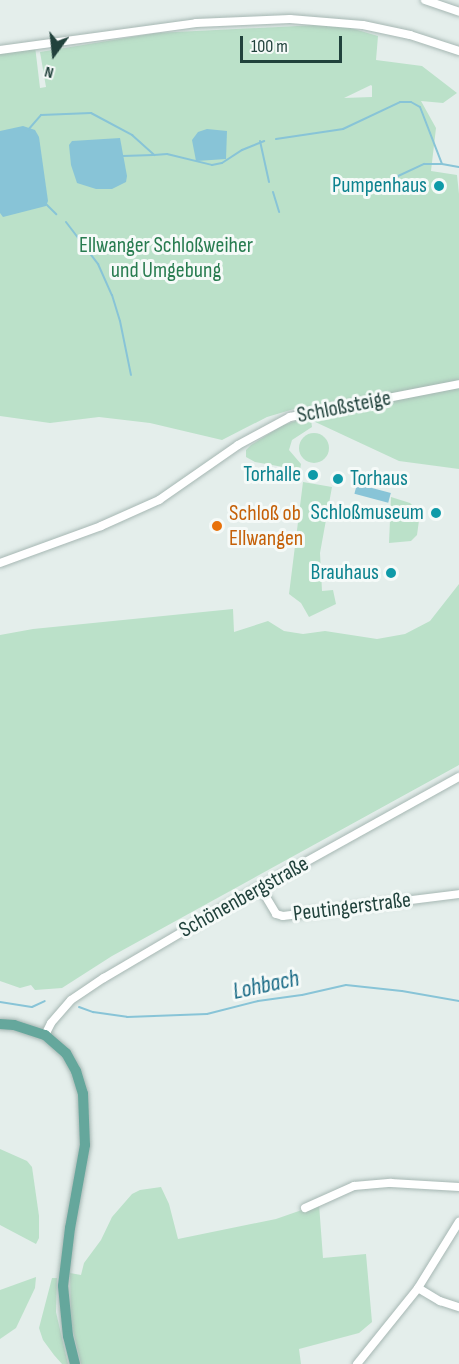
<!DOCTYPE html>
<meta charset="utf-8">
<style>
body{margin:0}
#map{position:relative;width:459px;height:1364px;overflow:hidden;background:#e4eeeb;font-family:"Sofia Sans Condensed",sans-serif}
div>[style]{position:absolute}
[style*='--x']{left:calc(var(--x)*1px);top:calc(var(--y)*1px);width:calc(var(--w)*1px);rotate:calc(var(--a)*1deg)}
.green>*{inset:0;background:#bbe1c9}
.round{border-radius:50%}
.water>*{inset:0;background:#88c4d7;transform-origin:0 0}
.stream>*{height:2px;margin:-1px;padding:0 1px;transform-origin:1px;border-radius:1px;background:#88c4d7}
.roads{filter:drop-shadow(0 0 2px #a6b7b3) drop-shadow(0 0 2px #a6b7b3)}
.minor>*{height:8px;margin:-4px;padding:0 4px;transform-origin:4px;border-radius:4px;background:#fff}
.major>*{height:10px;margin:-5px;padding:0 5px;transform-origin:5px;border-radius:5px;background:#65a79c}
.dots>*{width:16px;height:16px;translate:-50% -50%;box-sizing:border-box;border:3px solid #f5faf8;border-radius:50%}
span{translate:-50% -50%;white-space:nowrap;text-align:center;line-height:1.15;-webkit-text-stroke:6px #f5faf8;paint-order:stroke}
.culture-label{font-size:22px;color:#0d838f}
.right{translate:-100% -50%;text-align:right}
.left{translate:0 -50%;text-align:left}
.park-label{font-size:22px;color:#287c50}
.street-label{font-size:22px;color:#21423c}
.food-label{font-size:22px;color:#c56008}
.water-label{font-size:24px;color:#166884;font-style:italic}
.north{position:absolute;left:24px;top:24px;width:60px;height:60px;-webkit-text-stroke:4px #f5faf8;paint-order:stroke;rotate:195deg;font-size:16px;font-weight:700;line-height:24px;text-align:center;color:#21423c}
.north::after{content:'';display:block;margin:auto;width:21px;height:27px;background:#21423c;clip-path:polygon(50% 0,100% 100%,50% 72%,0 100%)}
.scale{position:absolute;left:240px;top:36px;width:102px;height:27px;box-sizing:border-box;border:3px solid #21423c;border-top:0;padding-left:8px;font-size:18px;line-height:21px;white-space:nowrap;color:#21423c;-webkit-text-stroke:4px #f5faf8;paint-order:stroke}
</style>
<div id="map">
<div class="green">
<div style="clip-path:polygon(evenodd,337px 24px,378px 36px,376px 60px,422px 66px,457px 93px,443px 103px,421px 101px,436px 128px,431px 171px,457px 175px,459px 194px,459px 469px,399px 461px,311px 420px,312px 427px,292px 440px,289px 450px,301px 464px,300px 470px,255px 462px,246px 457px,246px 450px,251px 445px,283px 425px,309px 417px,304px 406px,267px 417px,222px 440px,150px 423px,99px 417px,50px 423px,0 416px,0 50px,35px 46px,40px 88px,46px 87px,40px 52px,156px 33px,337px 24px,372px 86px,372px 97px,344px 98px,371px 85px,372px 86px)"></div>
<div class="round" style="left:299px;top:433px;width:30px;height:30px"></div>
<div style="clip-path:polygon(303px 482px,332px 487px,320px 553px,322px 591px,333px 590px,336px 604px,309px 617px,301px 603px,289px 594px)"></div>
<div style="clip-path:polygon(391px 497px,410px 503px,420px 513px,417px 535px,411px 541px,389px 543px)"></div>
<div style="clip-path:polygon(459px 584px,459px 765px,112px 956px,62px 988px,35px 990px,31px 985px,20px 988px,0 981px,0 635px,33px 629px,233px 609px,234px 632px,268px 621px,284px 631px,303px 634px,325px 631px,377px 639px,405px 634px,430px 621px)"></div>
<div style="clip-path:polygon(0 1149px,27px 1161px,32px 1167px,39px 1216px,39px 1238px,36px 1244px,0 1225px)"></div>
<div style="clip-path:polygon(161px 1187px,169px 1204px,178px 1239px,276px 1219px,319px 1204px,323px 1258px,366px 1254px,372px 1322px,359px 1333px,299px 1349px,301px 1364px,81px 1364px,71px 1323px,70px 1273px,81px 1275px,84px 1263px,101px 1240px,112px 1217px,132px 1194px,140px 1190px)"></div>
<div style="clip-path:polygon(36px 1277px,35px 1288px,16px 1328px,0 1339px,0 1290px)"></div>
<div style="clip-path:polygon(52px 1278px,57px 1278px,56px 1312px,68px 1364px,62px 1364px,54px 1355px,43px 1340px,39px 1328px)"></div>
</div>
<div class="water">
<div style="clip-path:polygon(23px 126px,35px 130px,39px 137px,48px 201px,46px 206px,3px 217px,0 213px,0 131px)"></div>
<div style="clip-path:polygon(207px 129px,227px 131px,226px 159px,196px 161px,192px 140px,198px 132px)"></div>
<div style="clip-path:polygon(120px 138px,127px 176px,126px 182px,112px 189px,96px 189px,77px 183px,71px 165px,69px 145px,72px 141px)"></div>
<div style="left:357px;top:484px;width:35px;height:10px;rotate:15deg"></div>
</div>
<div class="stream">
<div style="--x:28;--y:130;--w:20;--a:-49"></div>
<div style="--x:41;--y:115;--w:50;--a:-2.3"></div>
<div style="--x:91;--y:113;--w:47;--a:28.2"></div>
<div style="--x:132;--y:135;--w:30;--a:42"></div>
<div style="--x:154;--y:155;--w:13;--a:-4"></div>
<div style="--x:167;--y:154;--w:46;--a:13.7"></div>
<div style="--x:212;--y:165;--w:10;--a:-11"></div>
<div style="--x:222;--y:163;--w:24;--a:-33"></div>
<div style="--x:242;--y:150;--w:24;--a:-22"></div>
<div style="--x:276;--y:139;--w:68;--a:-8.5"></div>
<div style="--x:343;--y:129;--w:63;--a:-25.3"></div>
<div style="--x:400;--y:102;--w:11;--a:0"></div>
<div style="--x:411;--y:102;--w:10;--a:29"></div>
<div style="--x:420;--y:107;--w:61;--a:68.9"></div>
<div style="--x:442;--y:164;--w:17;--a:10"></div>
<div style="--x:260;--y:141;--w:42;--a:77.6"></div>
<div style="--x:123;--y:156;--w:30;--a:-2"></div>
<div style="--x:396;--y:177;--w:31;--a:-25"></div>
<div style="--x:424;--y:164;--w:17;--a:0"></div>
<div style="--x:273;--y:192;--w:21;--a:73"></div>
<div style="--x:45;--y:203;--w:16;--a:45"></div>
<div style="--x:66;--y:222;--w:53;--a:52.7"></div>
<div style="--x:98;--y:264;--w:34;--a:66"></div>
<div style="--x:112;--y:295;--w:27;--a:73"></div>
<div style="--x:120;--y:321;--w:55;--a:78.5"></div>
<div style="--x:0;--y:1002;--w:32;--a:9"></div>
<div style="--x:32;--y:1007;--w:14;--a:-25"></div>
<div style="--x:79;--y:1007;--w:15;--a:20"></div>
<div style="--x:93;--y:1012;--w:34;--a:8"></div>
<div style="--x:127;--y:1017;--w:80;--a:-2.1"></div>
<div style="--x:207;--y:1014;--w:53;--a:-14.3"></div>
<div style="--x:258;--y:1001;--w:44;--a:-7.8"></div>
<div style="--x:302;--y:995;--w:45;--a:-12.8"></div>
<div style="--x:346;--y:985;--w:56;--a:6.1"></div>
<div style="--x:402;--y:991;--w:58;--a:10"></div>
</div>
<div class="roads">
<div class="minor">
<div style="--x:425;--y:0;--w:36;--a:19"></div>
<div style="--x:0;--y:50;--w:198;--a:-7.8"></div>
<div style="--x:196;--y:23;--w:94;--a:-2.4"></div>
<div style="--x:290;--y:19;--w:73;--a:4.7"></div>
<div style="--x:363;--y:25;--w:48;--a:12"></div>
<div style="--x:410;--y:35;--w:52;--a:18.1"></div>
<div style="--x:0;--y:563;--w:108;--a:-20.1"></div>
<div style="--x:101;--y:526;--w:64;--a:-24.1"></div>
<div style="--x:159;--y:500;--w:96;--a:-34.8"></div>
<div style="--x:238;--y:445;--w:59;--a:-28.3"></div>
<div style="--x:290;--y:417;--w:172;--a:-11"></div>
<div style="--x:260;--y:887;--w:31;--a:59"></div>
<div style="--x:276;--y:914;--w:7;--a:16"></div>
<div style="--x:283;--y:916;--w:177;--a:-7.1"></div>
<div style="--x:45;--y:1035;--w:13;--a:-63"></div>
<div style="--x:51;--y:1023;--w:30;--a:-49"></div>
<div style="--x:71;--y:1000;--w:40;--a:-34"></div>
<div style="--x:104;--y:978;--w:144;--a:-30.5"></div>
<div style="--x:228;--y:905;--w:264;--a:-29"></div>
<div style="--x:305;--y:1208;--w:54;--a:-24.2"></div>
<div style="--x:354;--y:1186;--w:37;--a:-5"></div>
<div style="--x:391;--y:1183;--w:68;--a:3.4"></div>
<div style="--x:418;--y:1288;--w:26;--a:31"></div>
<div style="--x:440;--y:1301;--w:20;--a:18"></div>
<div style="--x:357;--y:1364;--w:97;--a:-51.2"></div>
<div style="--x:418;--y:1288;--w:78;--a:-58.2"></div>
</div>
<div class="major">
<div style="--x:0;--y:1024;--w:14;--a:4"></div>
<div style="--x:14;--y:1025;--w:33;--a:18"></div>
<div style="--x:45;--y:1035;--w:28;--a:41"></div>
<div style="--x:66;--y:1053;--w:21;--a:61"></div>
<div style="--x:76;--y:1071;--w:24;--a:73"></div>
<div style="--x:83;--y:1094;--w:51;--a:87.8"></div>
<div style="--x:85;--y:1145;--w:84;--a:100.2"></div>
<div style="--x:70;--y:1228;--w:58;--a:96.9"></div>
<div style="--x:63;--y:1286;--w:50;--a:84.3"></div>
<div style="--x:68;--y:1336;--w:29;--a:76"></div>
</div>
</div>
<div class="dots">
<div style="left:439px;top:186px;background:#0f9aa8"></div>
<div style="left:313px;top:475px;background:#0f9aa8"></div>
<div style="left:338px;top:479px;background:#0f9aa8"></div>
<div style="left:436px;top:513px;background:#0f9aa8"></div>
<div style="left:217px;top:526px;background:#e8710a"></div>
<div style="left:391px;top:573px;background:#0f9aa8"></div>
</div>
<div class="culture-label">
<span class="right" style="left:427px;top:186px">Pumpenhaus</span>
<span class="right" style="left:301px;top:475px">Torhalle</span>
<span class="left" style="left:350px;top:479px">Torhaus</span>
<span class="right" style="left:424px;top:513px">Schloßmuseum</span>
<span class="right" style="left:379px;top:573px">Brauhaus</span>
</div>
<div class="park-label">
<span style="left:166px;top:258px">Ellwanger Schloßweiher<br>und Umgebung</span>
</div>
<div class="street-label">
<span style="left:344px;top:407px;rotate:-11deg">Schloßsteige</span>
<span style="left:244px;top:897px;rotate:-29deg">Schönenbergstraße</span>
<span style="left:352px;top:907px;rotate:-7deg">Peutingerstraße</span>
</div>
<div class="food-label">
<span class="left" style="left:229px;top:526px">Schloß ob<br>Ellwangen</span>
</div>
<div class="water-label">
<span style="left:266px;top:985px;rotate:-12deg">Lohbach</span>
</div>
<div class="north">N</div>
<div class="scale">100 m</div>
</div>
